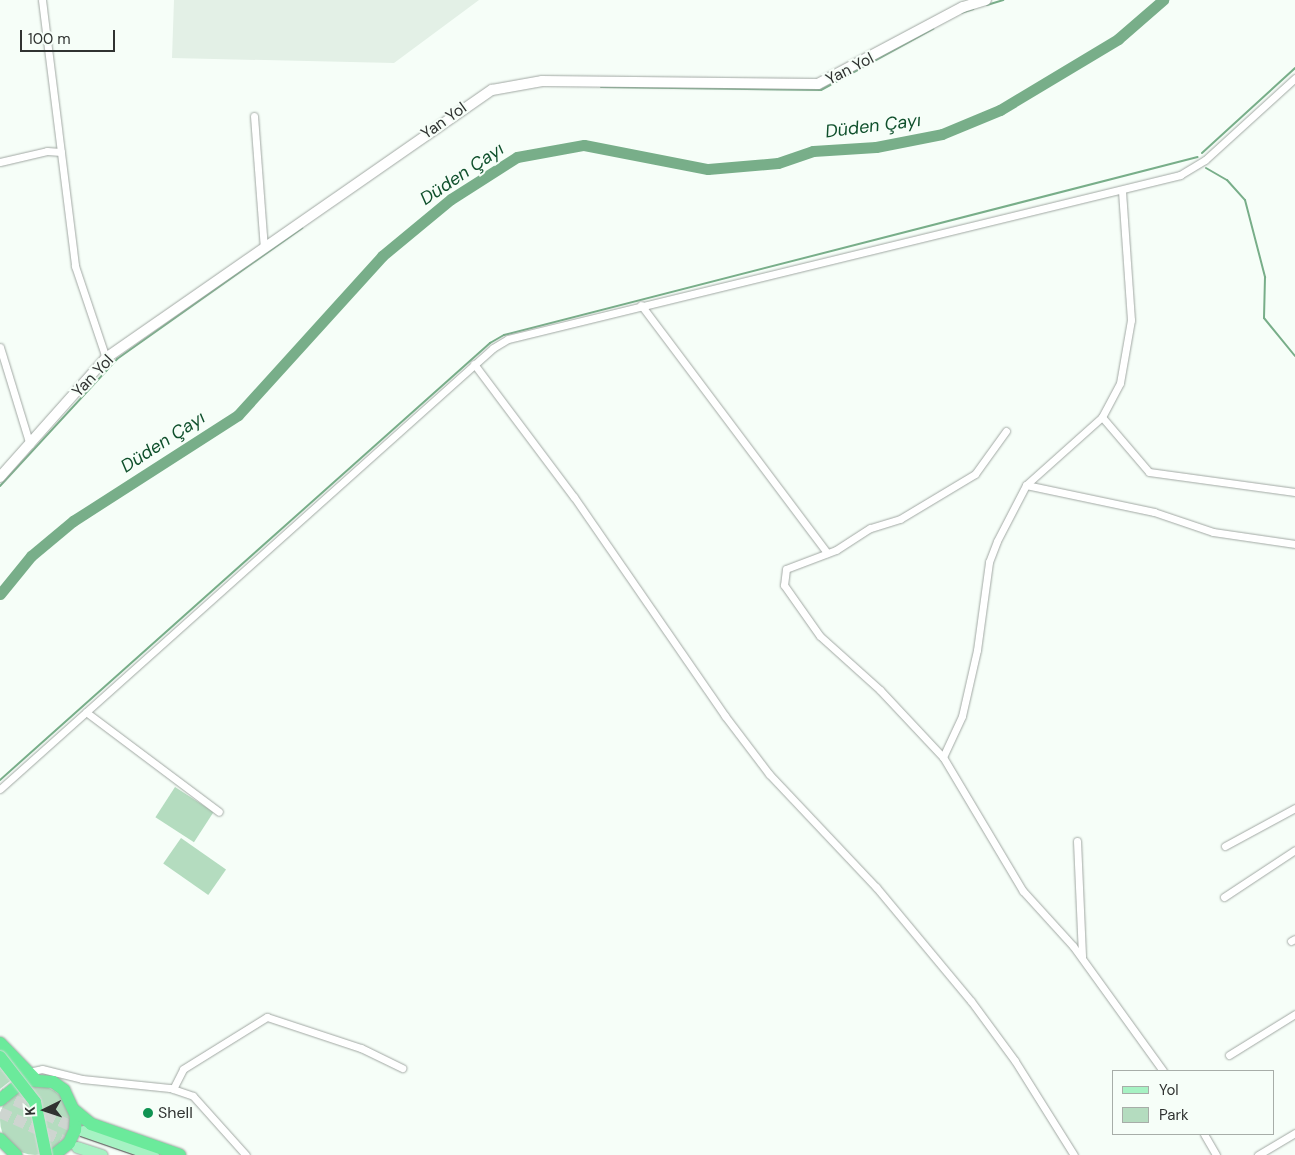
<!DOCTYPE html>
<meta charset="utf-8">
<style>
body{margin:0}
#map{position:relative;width:1295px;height:1155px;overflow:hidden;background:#f6fef8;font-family:"DM Sans",sans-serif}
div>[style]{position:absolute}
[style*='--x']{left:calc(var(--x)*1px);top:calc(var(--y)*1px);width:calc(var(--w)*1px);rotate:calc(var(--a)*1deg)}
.built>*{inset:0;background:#e3f0e6}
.green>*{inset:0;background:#b4dcbf;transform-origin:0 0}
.round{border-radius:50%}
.stream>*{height:2px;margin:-1px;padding:0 1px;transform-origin:1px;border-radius:1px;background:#78ae89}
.river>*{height:11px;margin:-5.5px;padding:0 5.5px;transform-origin:5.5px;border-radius:5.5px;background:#78ae89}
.primary-tunnel>*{height:11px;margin-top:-5.5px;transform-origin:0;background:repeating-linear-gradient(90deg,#ced5d0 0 11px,transparent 0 16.5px)}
.roads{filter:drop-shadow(0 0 1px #a1a8a3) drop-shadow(0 0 1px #a1a8a3)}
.street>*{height:7px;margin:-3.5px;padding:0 3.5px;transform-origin:3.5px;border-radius:3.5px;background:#fff}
.secondary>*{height:10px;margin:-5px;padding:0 5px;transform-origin:5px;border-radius:5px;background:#fff}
.primary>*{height:11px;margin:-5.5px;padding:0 5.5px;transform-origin:5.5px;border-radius:5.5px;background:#a6f2c3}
.highway>*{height:12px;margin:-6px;padding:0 6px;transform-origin:6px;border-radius:6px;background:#6bea9b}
.tram>*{height:1px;margin:-0.5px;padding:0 0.5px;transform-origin:0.5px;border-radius:0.5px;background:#737874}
.bridges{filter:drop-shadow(0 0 1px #dadada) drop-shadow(0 0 1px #dadada)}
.highway-bridge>*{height:12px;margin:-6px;padding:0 6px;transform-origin:6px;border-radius:6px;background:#6bea9b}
.dots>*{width:14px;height:14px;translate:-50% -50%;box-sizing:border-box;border:2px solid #f6fef8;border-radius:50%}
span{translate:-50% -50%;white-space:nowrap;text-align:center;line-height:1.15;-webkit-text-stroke:4px #f6fef8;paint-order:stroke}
.street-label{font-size:16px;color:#303331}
.poi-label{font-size:16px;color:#303331}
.left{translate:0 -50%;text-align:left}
.water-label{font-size:18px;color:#0f502c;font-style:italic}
.legend{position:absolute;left:1112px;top:1070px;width:162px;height:65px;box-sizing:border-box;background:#f6fef8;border:1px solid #a7ada8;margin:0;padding:6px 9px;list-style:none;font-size:15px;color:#303331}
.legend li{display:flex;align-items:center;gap:10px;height:25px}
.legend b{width:25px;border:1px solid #a7ada8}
.north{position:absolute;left:20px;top:1085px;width:50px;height:50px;-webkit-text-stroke:4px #f6fef8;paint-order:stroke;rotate:266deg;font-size:14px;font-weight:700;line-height:20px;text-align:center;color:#303331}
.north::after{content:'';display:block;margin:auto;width:18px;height:22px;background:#303331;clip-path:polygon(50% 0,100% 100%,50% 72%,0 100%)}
.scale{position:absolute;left:20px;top:30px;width:95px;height:22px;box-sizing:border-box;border:2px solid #303331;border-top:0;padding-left:6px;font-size:15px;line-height:18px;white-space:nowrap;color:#303331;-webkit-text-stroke:4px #f6fef8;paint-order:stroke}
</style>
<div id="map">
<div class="built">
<div style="clip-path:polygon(174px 0,479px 0,394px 63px,172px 58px)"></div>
</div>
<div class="green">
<div style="left:175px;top:787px;width:46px;height:36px;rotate:33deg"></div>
<div style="left:181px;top:838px;width:55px;height:31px;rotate:35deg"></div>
<div style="clip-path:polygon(0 1064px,14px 1078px,0 1089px)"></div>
<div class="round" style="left:0;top:1085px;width:70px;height:70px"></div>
</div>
<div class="stream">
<div style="--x:987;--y:5;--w:17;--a:-17"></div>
<div style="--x:961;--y:13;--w:13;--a:-18"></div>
<div style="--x:601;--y:87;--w:220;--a:0.8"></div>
<div style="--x:821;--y:90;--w:128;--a:-28.6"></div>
<div style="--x:1202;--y:153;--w:126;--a:-42.4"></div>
<div style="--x:1206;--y:168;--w:24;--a:30"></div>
<div style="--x:1227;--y:180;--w:27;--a:48"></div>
<div style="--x:1245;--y:200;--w:80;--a:75.4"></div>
<div style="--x:1265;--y:277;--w:41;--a:91.4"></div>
<div style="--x:1264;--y:318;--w:49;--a:50.8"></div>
<div style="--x:0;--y:486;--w:173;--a:-47.3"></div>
<div style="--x:117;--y:359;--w:227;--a:-35.3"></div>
<div style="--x:0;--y:780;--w:657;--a:-41.73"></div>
<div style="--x:490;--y:343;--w:16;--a:-30"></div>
<div style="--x:504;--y:335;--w:716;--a:-14.39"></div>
</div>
<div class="river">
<div style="--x:0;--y:594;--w:49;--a:-50.8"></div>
<div style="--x:31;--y:556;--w:55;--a:-39.8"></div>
<div style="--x:73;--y:521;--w:196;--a:-32.7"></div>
<div style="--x:238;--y:415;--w:215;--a:-47.8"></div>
<div style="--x:382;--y:256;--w:89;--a:-39.6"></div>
<div style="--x:451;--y:199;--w:78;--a:-32.5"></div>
<div style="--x:517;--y:157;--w:68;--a:-10.2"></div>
<div style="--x:584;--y:145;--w:126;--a:11"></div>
<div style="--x:708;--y:169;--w:70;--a:-4.9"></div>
<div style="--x:778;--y:163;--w:37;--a:-19"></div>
<div style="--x:813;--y:151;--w:63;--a:-3.6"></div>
<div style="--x:876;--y:147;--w:67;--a:-11.1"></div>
<div style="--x:942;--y:134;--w:63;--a:-22.5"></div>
<div style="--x:1000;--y:110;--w:138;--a:-31"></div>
<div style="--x:1118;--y:39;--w:60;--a:-40.9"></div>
</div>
<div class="primary-tunnel">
<div style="--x:0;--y:1093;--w:89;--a:24.6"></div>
<div style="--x:0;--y:1112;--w:83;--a:24.1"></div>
</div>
<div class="roads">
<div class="street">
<div style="--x:42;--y:0;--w:268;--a:82.9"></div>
<div style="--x:75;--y:266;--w:97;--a:71.4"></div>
<div style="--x:254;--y:116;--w:132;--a:85.7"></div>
<div style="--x:0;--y:162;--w:48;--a:-13.2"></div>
<div style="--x:47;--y:151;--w:14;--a:4"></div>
<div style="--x:641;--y:305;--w:310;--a:53.1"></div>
<div style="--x:0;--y:347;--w:102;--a:73"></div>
<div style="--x:474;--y:364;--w:166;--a:53.1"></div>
<div style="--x:574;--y:497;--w:266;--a:55.4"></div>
<div style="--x:725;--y:716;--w:73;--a:52.8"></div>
<div style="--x:769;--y:774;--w:156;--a:46.6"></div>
<div style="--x:876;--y:887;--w:148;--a:50.2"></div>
<div style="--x:971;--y:1001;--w:74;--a:53.7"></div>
<div style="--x:1015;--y:1061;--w:111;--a:57.9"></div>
<div style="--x:1102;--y:417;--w:72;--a:49.5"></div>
<div style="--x:1149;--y:472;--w:147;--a:7.8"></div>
<div style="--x:1006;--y:431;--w:53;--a:125.8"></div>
<div style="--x:975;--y:474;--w:87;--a:149"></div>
<div style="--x:900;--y:519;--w:31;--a:163"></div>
<div style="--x:870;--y:528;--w:40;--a:147.1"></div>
<div style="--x:836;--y:550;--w:53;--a:159.2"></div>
<div style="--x:786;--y:569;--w:16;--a:97"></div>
<div style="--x:784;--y:585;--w:62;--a:54.8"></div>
<div style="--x:820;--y:636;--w:81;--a:42"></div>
<div style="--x:880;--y:690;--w:92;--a:46.8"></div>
<div style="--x:943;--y:757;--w:156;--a:59.2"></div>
<div style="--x:1023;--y:891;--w:74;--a:47.7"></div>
<div style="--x:1073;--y:946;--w:154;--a:54.2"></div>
<div style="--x:1026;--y:485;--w:131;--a:11.9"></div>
<div style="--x:1154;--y:512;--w:62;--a:18.7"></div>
<div style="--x:1213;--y:532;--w:83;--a:8.3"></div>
<div style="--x:86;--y:712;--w:166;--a:36.9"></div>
<div style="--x:943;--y:757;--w:45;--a:-65.1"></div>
<div style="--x:962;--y:716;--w:68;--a:-77.2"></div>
<div style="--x:977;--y:650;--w:89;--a:-82.2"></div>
<div style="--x:989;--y:562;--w:22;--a:-69"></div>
<div style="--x:997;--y:541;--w:63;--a:-62.6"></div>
<div style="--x:1026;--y:485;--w:102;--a:-41.8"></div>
<div style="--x:1102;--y:417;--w:38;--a:-62"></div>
<div style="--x:1120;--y:383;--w:64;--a:-80.1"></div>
<div style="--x:1131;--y:320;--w:130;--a:-94"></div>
<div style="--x:0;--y:789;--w:661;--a:-41.81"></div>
<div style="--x:493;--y:348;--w:17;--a:-31"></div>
<div style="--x:508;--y:339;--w:692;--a:-13.71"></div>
<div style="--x:1180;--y:175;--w:29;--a:-31"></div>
<div style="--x:1205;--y:160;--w:122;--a:-42.3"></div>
<div style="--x:1077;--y:841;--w:116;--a:87.5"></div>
<div style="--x:1225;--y:846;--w:80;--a:-28.5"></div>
<div style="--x:1224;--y:897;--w:85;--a:-33.5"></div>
<div style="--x:1291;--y:941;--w:4;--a:-27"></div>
<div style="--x:1229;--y:1055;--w:78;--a:-31.8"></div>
<div style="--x:28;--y:1072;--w:14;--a:-12"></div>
<div style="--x:42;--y:1069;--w:41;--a:14"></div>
<div style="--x:82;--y:1079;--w:88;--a:5.8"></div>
<div style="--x:170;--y:1088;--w:24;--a:19"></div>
<div style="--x:193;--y:1096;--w:79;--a:48.1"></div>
<div style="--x:173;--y:1089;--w:22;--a:-63"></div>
<div style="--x:183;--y:1069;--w:99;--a:-31.8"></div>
<div style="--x:267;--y:1017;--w:99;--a:18.3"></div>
<div style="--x:361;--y:1048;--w:46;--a:26"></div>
<div style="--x:1204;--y:1134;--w:24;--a:60"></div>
<div style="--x:1258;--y:1155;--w:43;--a:-30.7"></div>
</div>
<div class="secondary">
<div style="--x:0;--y:477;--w:159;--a:-48.3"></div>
<div style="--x:106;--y:358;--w:470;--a:-34.8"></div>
<div style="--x:492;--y:90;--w:51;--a:-10.2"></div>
<div style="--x:542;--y:81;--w:276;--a:0.6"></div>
<div style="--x:818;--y:84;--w:164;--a:-28"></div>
<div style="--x:963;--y:7;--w:24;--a:-17"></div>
</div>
<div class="primary">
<div style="--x:83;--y:1131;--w:74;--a:18.9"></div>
<div style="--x:77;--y:1147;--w:26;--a:18"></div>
</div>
<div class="highway">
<div style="--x:0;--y:1043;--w:50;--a:45.8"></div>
<div style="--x:0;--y:1100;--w:32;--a:-39"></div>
<div style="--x:25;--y:1080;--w:28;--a:4"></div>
<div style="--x:53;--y:1082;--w:14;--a:36"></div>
<div style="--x:64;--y:1090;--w:29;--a:65"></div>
<div style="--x:76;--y:1116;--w:14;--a:94"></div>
<div style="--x:75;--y:1130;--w:14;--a:115"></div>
<div style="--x:69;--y:1143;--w:19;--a:141"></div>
<div style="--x:74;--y:1110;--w:22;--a:39"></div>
<div style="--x:91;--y:1124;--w:94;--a:19.2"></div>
<div style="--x:0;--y:1139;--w:23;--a:45"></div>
</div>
</div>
<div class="tram">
<div style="--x:80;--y:1136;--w:58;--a:19.1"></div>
</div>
<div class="bridges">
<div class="highway-bridge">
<div style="--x:0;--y:1057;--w:57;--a:52.1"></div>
<div style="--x:35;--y:1102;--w:54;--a:78.3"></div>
</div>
</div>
<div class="dots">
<div style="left:148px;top:1113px;background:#0f9352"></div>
</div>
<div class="street-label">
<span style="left:850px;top:69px;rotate:-27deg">Yan Yol</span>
<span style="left:444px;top:121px;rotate:-35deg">Yan Yol</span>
<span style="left:93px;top:376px;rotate:-46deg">Yan Yol</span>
</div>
<div class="poi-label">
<span class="left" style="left:158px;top:1113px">Shell</span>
</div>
<div class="water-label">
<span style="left:873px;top:126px;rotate:-7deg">Düden Çayı</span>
<span style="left:462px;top:174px;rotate:-34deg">Düden Çayı</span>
<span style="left:163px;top:442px;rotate:-33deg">Düden Çayı</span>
</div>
<ul class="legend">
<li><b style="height:6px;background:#a6f2c3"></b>Yol</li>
<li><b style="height:14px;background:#b4dcbf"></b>Park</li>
</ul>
<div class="north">K</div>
<div class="scale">100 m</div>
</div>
